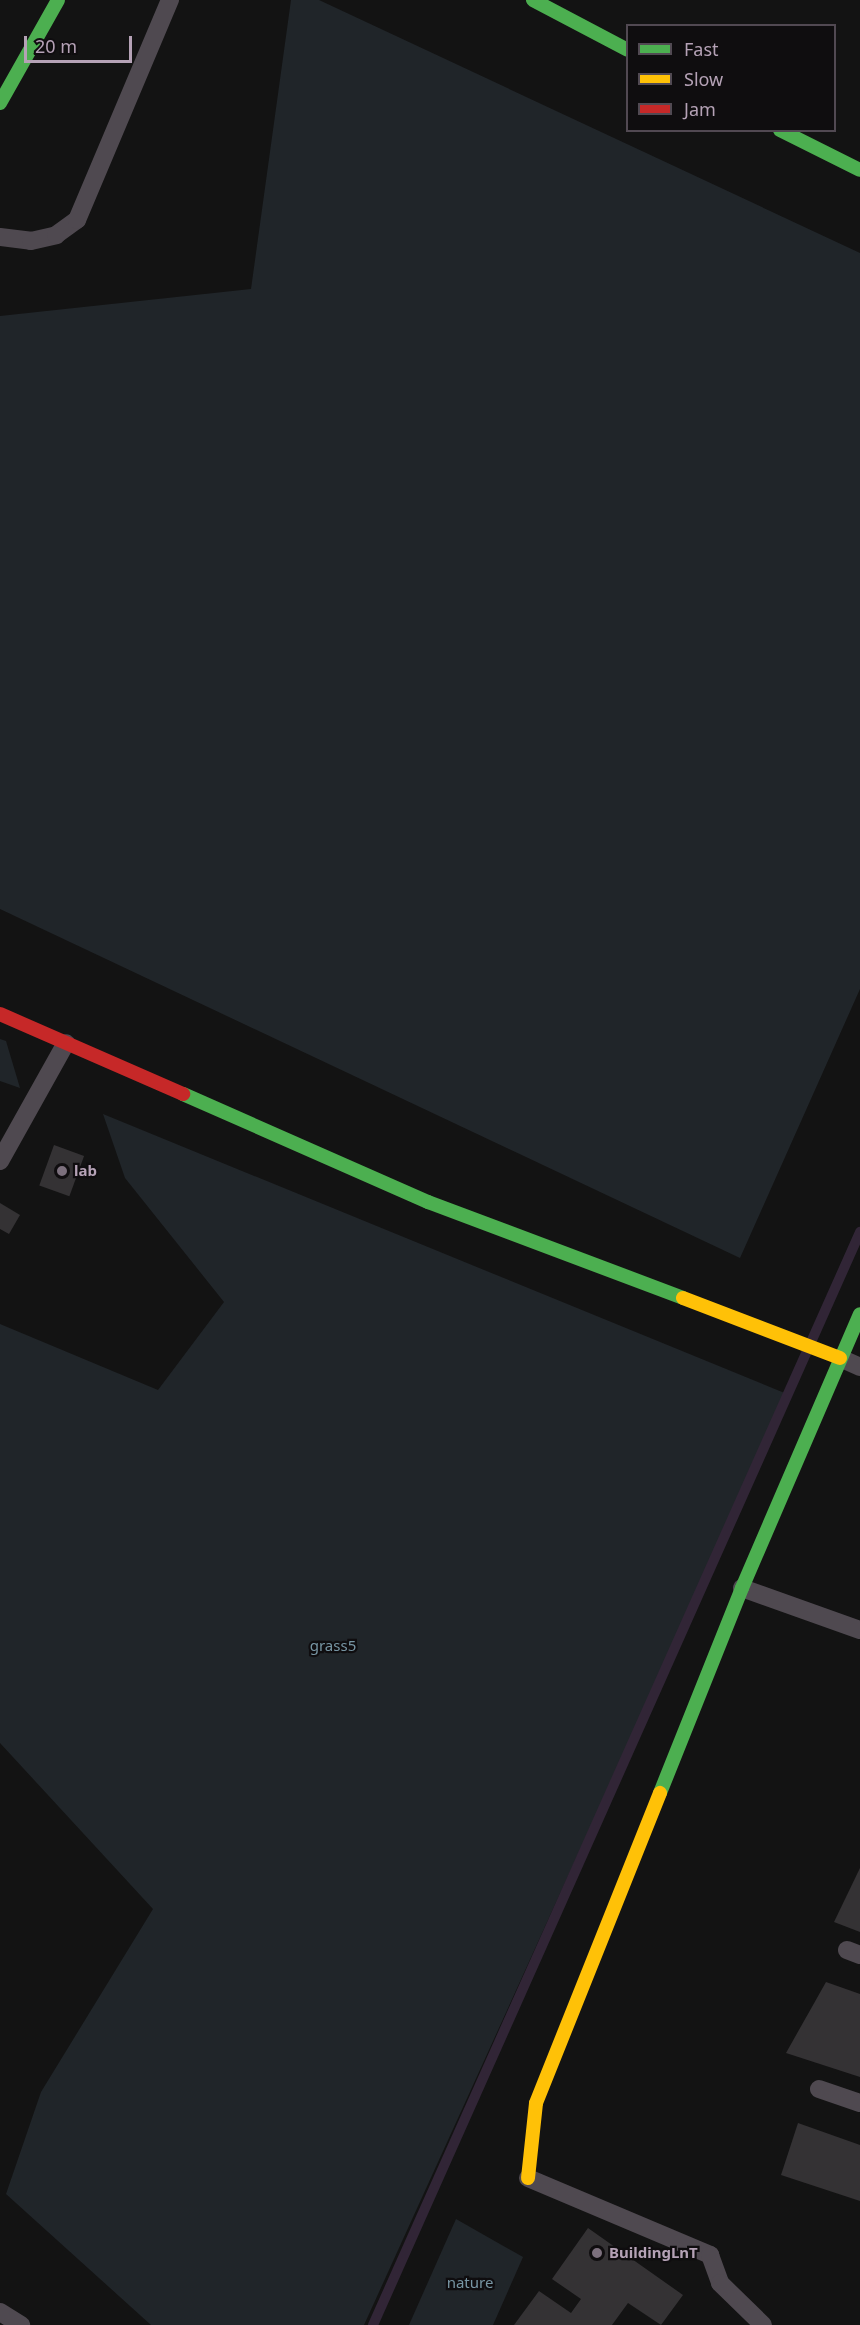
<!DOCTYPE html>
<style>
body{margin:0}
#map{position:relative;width:860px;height:2325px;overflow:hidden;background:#131313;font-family:"Noto Sans",sans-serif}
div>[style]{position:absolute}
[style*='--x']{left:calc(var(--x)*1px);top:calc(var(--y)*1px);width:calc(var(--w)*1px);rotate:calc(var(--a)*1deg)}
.green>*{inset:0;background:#202529}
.stream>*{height:10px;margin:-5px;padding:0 5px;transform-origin:5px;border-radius:5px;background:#312536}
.building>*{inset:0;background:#343234;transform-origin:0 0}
.lane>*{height:18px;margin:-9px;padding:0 9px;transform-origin:9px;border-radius:9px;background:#4f4950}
.fast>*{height:14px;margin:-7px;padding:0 7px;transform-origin:7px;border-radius:7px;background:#4caf50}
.slow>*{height:14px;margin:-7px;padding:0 7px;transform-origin:7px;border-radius:7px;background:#ffc107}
.jam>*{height:14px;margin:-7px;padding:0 7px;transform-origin:7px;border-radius:7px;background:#c62828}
.dots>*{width:16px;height:16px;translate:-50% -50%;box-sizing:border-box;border:3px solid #0f0d0f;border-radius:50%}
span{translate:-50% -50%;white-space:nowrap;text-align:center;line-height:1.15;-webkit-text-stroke:4.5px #0f0d0f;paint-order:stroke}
.poi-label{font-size:15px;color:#b5a2b6;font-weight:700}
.left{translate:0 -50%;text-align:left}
.park-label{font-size:15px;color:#7795a3}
.legend{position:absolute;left:626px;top:24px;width:210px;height:108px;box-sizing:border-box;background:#0f0d0f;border:2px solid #514952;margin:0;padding:8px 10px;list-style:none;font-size:18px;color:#b5a2b6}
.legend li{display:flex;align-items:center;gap:12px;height:30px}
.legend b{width:30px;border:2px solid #514952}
.scale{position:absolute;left:24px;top:36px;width:108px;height:27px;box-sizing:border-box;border:3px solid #b5a2b6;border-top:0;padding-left:8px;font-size:18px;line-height:21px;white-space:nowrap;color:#b5a2b6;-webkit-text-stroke:4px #0f0d0f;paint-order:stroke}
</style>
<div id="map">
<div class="green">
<div style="clip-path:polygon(291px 0,319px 0,860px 253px,860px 989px,740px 1258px,0 909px,0 316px,251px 289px)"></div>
<div style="clip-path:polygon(0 1039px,6px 1041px,20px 1088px,0 1081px)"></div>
<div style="clip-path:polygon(103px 1114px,787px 1394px,364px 2325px,151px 2325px,6px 2194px,41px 2092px,153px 1909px,0 1743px,0 1324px,158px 1390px,224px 1302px,125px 1178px)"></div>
<div style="clip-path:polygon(456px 2219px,523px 2257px,493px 2325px,409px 2325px)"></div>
</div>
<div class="stream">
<div style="--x:373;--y:2325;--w:1197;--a:-65.98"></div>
</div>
<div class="building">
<div style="left:54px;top:1145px;width:32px;height:43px;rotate:20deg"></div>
<div style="clip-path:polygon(0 1203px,20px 1215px,9px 1234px,0 1229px)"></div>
<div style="clip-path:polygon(860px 1868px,860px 1932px,834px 1922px)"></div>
<div style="clip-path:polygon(826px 1982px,860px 1994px,860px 2077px,786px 2053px)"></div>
<div style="clip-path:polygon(798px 2123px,860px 2145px,860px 2201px,781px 2175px)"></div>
<div style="clip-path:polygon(588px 2228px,683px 2295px,661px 2325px,628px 2303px,612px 2325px,514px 2325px,539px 2291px,571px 2313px,581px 2299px,552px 2279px)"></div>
</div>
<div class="lane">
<div style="--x:0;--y:237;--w:31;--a:7"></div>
<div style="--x:31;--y:241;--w:26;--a:-13"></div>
<div style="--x:56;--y:235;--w:26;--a:-36"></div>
<div style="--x:77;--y:220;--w:239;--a:-67.1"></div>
<div style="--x:0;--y:1161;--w:135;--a:-60.8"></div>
<div style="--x:840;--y:1358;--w:22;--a:24"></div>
<div style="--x:742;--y:1588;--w:125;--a:19.6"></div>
<div style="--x:847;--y:1950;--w:14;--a:21"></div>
<div style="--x:819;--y:2089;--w:43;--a:18.9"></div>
<div style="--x:528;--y:2178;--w:198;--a:22.9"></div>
<div style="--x:710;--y:2255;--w:30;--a:70"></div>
<div style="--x:720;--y:2283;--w:60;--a:44.3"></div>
<div style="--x:0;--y:2312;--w:25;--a:32"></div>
</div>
<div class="fast">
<div style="--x:533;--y:0;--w:107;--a:27.8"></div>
<div style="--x:0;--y:103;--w:118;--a:-60.6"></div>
<div style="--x:780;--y:130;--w:89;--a:26.6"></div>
<div style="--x:183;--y:1094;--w:268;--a:23.8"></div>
<div style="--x:428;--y:1202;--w:272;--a:20.6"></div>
<div style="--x:660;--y:1793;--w:221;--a:-68.2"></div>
<div style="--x:742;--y:1588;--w:298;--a:-66.7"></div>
</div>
<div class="slow">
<div style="--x:683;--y:1298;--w:168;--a:20.9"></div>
<div style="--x:528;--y:2178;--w:75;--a:-83.9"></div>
<div style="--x:536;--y:2103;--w:334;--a:-68.2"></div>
</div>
<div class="jam">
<div style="--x:0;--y:1014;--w:200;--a:23.6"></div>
</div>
<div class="dots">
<div style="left:62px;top:1171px;background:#7c707d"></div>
<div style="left:597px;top:2253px;background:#7c707d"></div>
</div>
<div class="poi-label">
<span class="left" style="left:74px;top:1171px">lab</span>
<span class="left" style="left:609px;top:2253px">BuildingLnT</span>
</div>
<div class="park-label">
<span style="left:333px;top:1646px">grass5</span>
<span style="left:470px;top:2283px">nature</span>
</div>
<ul class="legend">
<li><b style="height:8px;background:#4caf50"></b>Fast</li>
<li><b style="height:8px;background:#ffc107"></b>Slow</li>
<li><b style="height:8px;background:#c62828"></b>Jam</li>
</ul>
<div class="scale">20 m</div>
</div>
